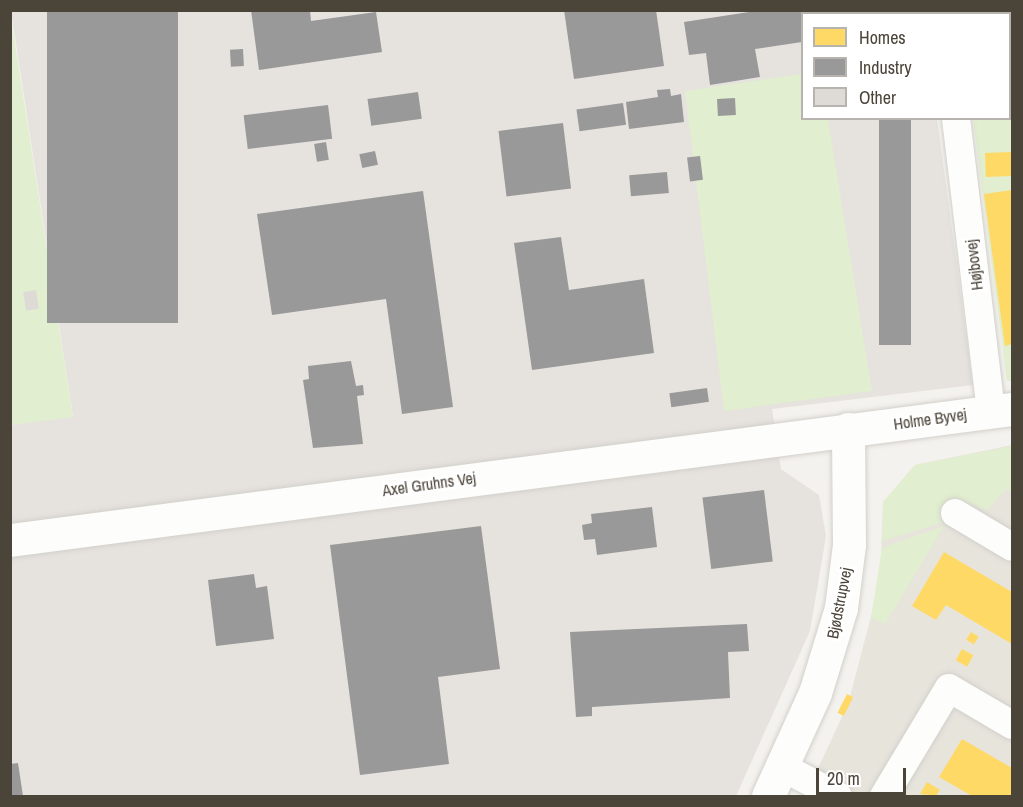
<!DOCTYPE html>
<meta charset="utf-8">
<style>
body{margin:0}
#map{position:relative;width:1023px;height:807px;overflow:hidden;background:#f4f2ee;font-family:"Archivo Narrow",sans-serif}
div>[style]{position:absolute}
[style*='--x']{left:calc(var(--x)*1px);top:calc(var(--y)*1px);width:calc(var(--w)*1px);rotate:calc(var(--a)*1deg)}
.residential>*{inset:0;background:#e7e4dc}
.industrial>*{inset:0;background:#e6e2de}
.green>*{inset:0;background:#e1eecf}
.parking>*{inset:0;background:#e6e3df}
.homes>*{inset:0;background:#ffd966;transform-origin:0 0}
.industry>*{inset:0;background:#999;transform-origin:0 0}
.building>*{inset:0;background:#dedbd6;transform-origin:0 0}
.roads{filter:drop-shadow(0 0 2px #d2d0cb) drop-shadow(0 0 2px #d2d0cb)}
.minor>*{height:28px;margin:-14px;padding:0 14px;transform-origin:14px;border-radius:14px;background:#fdfdfc}
.tertiary>*{height:33px;margin:-16.5px;padding:0 16.5px;transform-origin:16.5px;border-radius:16.5px;background:#fdfdfc}
span{translate:-50% -50%;white-space:nowrap;text-align:center;line-height:1.15;-webkit-text-stroke:6px #fff;paint-order:stroke}
.street-label{font-size:16px;color:#4b4439}
.frame{position:absolute;inset:0;border:12px solid #4b4439;pointer-events:none}
.legend{position:absolute;left:801px;top:12px;width:210px;height:108px;box-sizing:border-box;background:#fff;border:2px solid #b7b4b0;margin:0;padding:8px 10px;list-style:none;font-size:18px;color:#4b4439}
.legend li{display:flex;align-items:center;gap:12px;height:30px}
.legend b{width:30px;border:2px solid #b7b4b0}
.scale{position:absolute;left:816px;top:768px;width:90px;height:27px;box-sizing:border-box;border:3px solid #4b4439;border-top:0;padding-left:8px;font-size:18px;line-height:21px;white-space:nowrap;color:#4b4439;-webkit-text-stroke:4px #fff;paint-order:stroke}
</style>
<div id="map">
<div class="residential">
<div style="clip-path:polygon(1012px 445px,1012px 796px,805px 796px,848px 704px,880px 582px,883px 502px,915px 465px)"></div>
</div>
<div class="industrial">
<div style="clip-path:polygon(11px 11px,923px 11px,802px 14px,802px 118px,937px 119px,973px 385px,772px 409px,781px 469px,819px 495px,826px 536px,810px 631px,736px 796px,11px 796px,10px 425px,73px 416px)"></div>
</div>
<div class="green">
<div style="clip-path:polygon(10px 11px,73px 417px,11px 425px,10px 425px)"></div>
<div style="clip-path:polygon(959px 11px,1012px 11px,1012px 381px,1007px 381px,973px 119px,1010px 118px,1010px 14px)"></div>
<div style="clip-path:polygon(802px 74px,802px 118px,828px 119px,872px 391px,724px 411px,685px 91px)"></div>
<div style="clip-path:polygon(1012px 446px,1012px 491px,1006px 489px,987px 510px,957px 499px,944px 522px,882px 541px,883px 502px,915px 465px)"></div>
<div style="clip-path:polygon(944px 526px,885px 624px,871px 618px,882px 548px)"></div>
</div>
<div class="parking">
<div style="clip-path:polygon(48px 427px,57px 491px,11px 498px,11px 432px)"></div>
<div style="clip-path:polygon(318px 653px,336px 796px,122px 796px,105px 682px)"></div>
</div>
<div class="homes">
<div style="left:1011px;top:152px;width:24px;height:26px;rotate:88deg"></div>
<div style="clip-path:polygon(1012px 190px,1012px 344px,1005px 346px,984px 194px)"></div>
<div style="clip-path:polygon(944px 552px,1012px 592px,1012px 644px,946px 605px,936px 620px,912px 606px)"></div>
<div style="left:971px;top:632px;width:9px;height:9px;rotate:32deg"></div>
<div style="left:962px;top:649px;width:13px;height:13px;rotate:29deg"></div>
<div style="left:847px;top:694px;width:7px;height:21px;rotate:27deg"></div>
<div style="clip-path:polygon(962px 739px,1012px 768px,1012px 796px,972px 796px,939px 777px)"></div>
<div style="clip-path:polygon(927px 782px,940px 790px,936px 796px,920px 794px)"></div>
</div>
<div class="industry">
<div style="left:47px;top:10px;width:131px;height:313px"></div>
<div style="clip-path:polygon(251px 10px,310px 10px,311px 21px,376px 12px,382px 52px,259px 70px)"></div>
<div style="clip-path:polygon(564px 10px,656px 10px,664px 66px,574px 79px)"></div>
<div style="clip-path:polygon(762px 10px,894px 10px,894px 14px,802px 14px,802px 42px,755px 49px,760px 77px,710px 85px,706px 53px,689px 55px,684px 22px)"></div>
<div style="left:243px;top:49px;width:17px;height:13px;rotate:87deg"></div>
<div style="clip-path:polygon(670px 89px,671px 96px,681px 94px,684px 122px,629px 129px,626px 102px,658px 97px,657px 90px)"></div>
<div style="left:418px;top:92px;width:27px;height:51px;rotate:82deg"></div>
<div style="left:735px;top:98px;width:17px;height:18px;rotate:87deg"></div>
<div style="left:623px;top:103px;width:22px;height:47px;rotate:82deg"></div>
<div style="left:328px;top:105px;width:34px;height:85px;rotate:83deg"></div>
<div style="left:879px;top:118px;width:32px;height:227px"></div>
<div style="left:563px;top:123px;width:66px;height:65px;rotate:83deg"></div>
<div style="left:326px;top:142px;width:18px;height:12px;rotate:81deg"></div>
<div style="left:375px;top:151px;width:14px;height:16px;rotate:78deg"></div>
<div style="left:700px;top:156px;width:24px;height:13px;rotate:83deg"></div>
<div style="left:667px;top:172px;width:21px;height:38px;rotate:85deg"></div>
<div style="clip-path:polygon(423px 191px,453px 407px,402px 414px,386px 299px,272px 315px,257px 214px)"></div>
<div style="clip-path:polygon(561px 237px,569px 290px,644px 279px,654px 353px,532px 370px,514px 243px)"></div>
<div style="clip-path:polygon(351px 361px,356px 386px,363px 385px,364px 395px,357px 396px,363px 444px,313px 448px,303px 380px,309px 379px,308px 366px)"></div>
<div style="left:707px;top:388px;width:14px;height:38px;rotate:82deg"></div>
<div style="left:764px;top:490px;width:72px;height:62px;rotate:83deg"></div>
<div style="clip-path:polygon(652px 507px,657px 547px,597px 555px,595px 539px,584px 540px,582px 525px,592px 523px,591px 514px)"></div>
<div style="clip-path:polygon(481px 526px,500px 669px,438px 677px,449px 764px,360px 775px,330px 545px)"></div>
<div style="clip-path:polygon(254px 574px,256px 588px,267px 586px,274px 639px,216px 646px,208px 580px)"></div>
<div style="clip-path:polygon(747px 624px,749px 651px,728px 652px,730px 698px,592px 707px,592px 716px,576px 717px,570px 632px)"></div>
<div style="clip-path:polygon(18px 763px,23px 796px,10px 796px,10px 764px)"></div>
</div>
<div class="building">
<div style="left:36px;top:290px;width:19px;height:13px;rotate:81deg"></div>
</div>
<div class="roads">
<div class="minor">
<div style="--x:943;--y:10;--w:4;--a:90"></div>
<div style="--x:956;--y:118;--w:295;--a:83.2"></div>
<div style="--x:955;--y:513;--w:66;--a:30.8"></div>
<div style="--x:782;--y:767;--w:63;--a:27.4"></div>
<div style="--x:884;--y:796;--w:126;--a:-59"></div>
<div style="--x:949;--y:688;--w:73;--a:30.4"></div>
</div>
<div class="tertiary">
<div style="--x:10;--y:540;--w:1011;--a:-7.45"></div>
<div style="--x:768;--y:796;--w:113;--a:-65.5"></div>
<div style="--x:815;--y:693;--w:89;--a:-73"></div>
<div style="--x:841;--y:608;--w:64;--a:-82.8"></div>
<div style="--x:849;--y:545;--w:116;--a:-90.5"></div>
</div>
</div>
<div class="street-label">
<span style="left:974px;top:265px;rotate:-97deg">Højbovej</span>
<span style="left:930px;top:419px;rotate:-8deg">Holme Byvej</span>
<span style="left:429px;top:484px;rotate:-8deg">Axel Gruhns Vej</span>
<span style="left:839px;top:603px;rotate:-79deg">Bjødstrupvej</span>
</div>
<div class="frame"></div>
<ul class="legend">
<li><b style="height:16px;background:#ffd966"></b>Homes</li>
<li><b style="height:16px;background:#999"></b>Industry</li>
<li><b style="height:16px;background:#dedbd6"></b>Other</li>
</ul>
<div class="scale">20 m</div>
</div>
